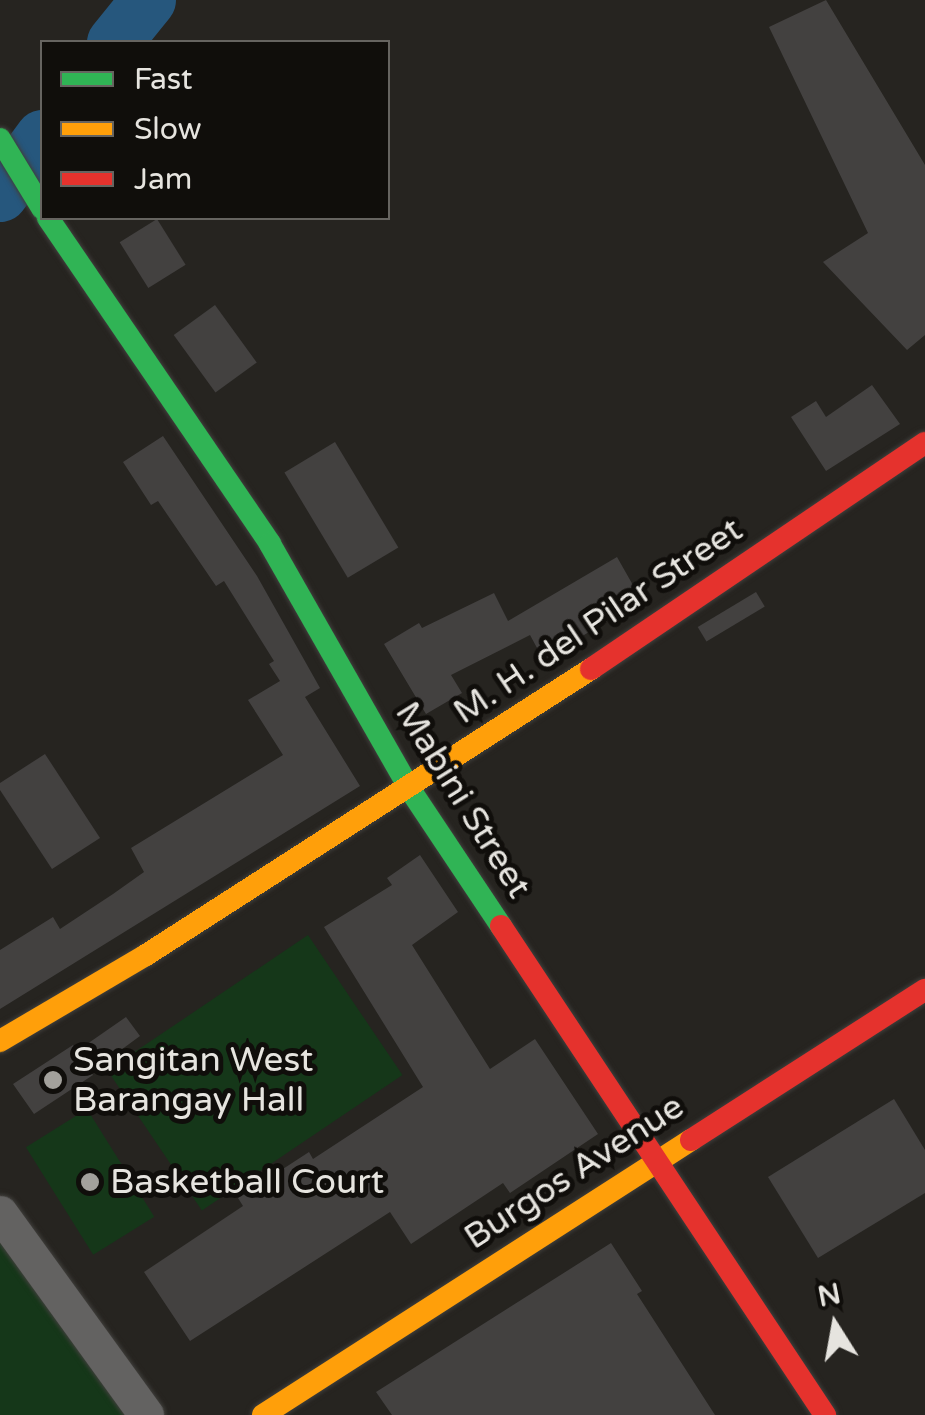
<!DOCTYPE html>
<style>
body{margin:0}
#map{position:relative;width:925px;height:1415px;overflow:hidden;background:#262420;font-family:"Varela Round",sans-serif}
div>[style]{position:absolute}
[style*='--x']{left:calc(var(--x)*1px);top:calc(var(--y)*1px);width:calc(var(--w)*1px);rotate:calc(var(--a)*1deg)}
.green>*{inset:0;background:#153719;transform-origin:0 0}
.river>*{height:55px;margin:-27.5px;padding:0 27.5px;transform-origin:27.5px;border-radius:27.5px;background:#26577d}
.building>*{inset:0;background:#434140;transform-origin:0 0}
.roads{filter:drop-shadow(0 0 2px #403f3c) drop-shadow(0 0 2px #403f3c)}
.street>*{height:35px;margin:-17.5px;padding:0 17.5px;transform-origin:17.5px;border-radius:17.5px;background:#636261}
.fast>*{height:22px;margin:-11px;padding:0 11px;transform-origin:11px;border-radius:11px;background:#30b455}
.slow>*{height:22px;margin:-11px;padding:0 11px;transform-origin:11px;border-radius:11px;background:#ff9f0a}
.jam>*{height:22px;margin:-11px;padding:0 11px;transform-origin:11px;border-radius:11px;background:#e5322d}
.dots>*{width:28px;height:28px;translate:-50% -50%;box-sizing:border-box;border:5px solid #100e0b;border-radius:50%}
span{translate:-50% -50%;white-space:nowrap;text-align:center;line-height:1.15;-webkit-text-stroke:10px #100e0b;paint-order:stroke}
.street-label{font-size:35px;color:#e6e4df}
.poi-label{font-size:35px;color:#e6e4df}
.left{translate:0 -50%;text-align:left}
.legend{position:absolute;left:40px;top:40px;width:350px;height:180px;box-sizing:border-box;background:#100e0b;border:2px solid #666460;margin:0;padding:12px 18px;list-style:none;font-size:30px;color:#e6e4df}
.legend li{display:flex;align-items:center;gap:20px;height:50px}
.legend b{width:50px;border:2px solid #666460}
.north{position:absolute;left:785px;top:1275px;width:100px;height:100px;-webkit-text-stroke:8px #100e0b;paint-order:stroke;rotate:349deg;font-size:28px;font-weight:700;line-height:40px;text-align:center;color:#e6e4df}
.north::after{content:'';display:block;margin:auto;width:35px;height:45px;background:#e6e4df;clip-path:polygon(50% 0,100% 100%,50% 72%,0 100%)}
</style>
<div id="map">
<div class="green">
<div style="left:308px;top:935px;width:169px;height:242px;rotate:56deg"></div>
<div style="left:87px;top:1109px;width:127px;height:72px;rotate:58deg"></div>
<div style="clip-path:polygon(0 1228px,130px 1415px,0 1415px)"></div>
</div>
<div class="river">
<div style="--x:114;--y:42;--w:54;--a:-51"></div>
<div style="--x:0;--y:194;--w:71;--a:-53.6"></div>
</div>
<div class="building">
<div style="clip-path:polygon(826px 0,925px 165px,925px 335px,907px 350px,823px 262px,868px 233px,769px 27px)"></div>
<div style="left:157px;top:219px;width:54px;height:44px;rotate:58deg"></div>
<div style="left:215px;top:305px;width:71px;height:51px;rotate:54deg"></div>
<div style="clip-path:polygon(872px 385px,900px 424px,826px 471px,791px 417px,816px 401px,826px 417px)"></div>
<div style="clip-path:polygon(163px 436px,257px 576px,320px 688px,305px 697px,360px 786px,0 1009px,0 950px,53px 917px,60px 929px,113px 894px,144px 872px,131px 848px,283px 755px,248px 700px,280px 681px,269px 664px,274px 661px,224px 581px,216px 586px,158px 501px,151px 505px,123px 462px)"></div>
<div style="left:335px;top:442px;width:123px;height:59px;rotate:59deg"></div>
<div style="clip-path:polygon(617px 557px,642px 601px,543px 659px,530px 635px,451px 675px,462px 693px,426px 714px,384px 644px,419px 623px,422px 628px,494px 593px,508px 621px)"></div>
<div style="left:756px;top:592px;width:17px;height:68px;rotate:59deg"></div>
<div style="clip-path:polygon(45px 754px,100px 838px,52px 869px,0 790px,0 783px)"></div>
<div style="clip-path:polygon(420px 855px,458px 912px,412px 945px,490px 1069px,535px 1039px,598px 1134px,510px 1193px,503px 1183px,411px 1244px,390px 1212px,190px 1341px,144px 1272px,243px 1206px,238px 1198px,309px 1152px,313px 1159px,423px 1087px,324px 927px,392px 885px,387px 878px)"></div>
<div style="clip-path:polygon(126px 1017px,140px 1036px,91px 1072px,93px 1075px,34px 1114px,13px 1084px,73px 1045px,77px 1051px)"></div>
<div style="clip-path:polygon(894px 1099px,925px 1150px,925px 1193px,818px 1258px,768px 1177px)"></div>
<div style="clip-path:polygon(611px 1243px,642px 1291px,637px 1294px,715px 1415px,392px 1415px,376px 1392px)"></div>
</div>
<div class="roads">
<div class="street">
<div style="--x:0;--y:1213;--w:249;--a:54.1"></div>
</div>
<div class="fast">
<div style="--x:0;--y:139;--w:81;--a:58.7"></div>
<div style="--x:48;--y:218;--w:394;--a:55.7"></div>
<div style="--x:270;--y:544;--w:281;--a:60.3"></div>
<div style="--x:409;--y:788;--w:166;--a:56.3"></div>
</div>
<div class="slow">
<div style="--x:0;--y:1041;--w:169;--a:-30.5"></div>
<div style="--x:146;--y:955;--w:529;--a:-32.73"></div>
<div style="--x:263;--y:1415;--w:509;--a:-32.72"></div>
</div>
<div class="jam">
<div style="--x:591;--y:669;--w:403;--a:-34.1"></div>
<div style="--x:501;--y:926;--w:587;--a:56.47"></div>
<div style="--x:691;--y:1140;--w:278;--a:-32.7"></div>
</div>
</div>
<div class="dots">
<div style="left:53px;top:1080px;background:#a3a19c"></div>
<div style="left:90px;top:1182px;background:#a3a19c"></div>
</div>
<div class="street-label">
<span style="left:598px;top:621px;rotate:-34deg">M. H. del Pilar Street</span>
<span style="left:463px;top:800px;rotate:58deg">Mabini Street</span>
<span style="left:574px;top:1172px;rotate:-33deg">Burgos Avenue</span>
</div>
<div class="poi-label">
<span class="left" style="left:73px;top:1080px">Sangitan West<br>Barangay Hall</span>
<span class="left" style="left:110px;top:1182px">Basketball Court</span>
</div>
<ul class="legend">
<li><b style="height:12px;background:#30b455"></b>Fast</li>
<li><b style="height:12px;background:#ff9f0a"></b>Slow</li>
<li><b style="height:12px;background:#e5322d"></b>Jam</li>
</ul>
<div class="north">N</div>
</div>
